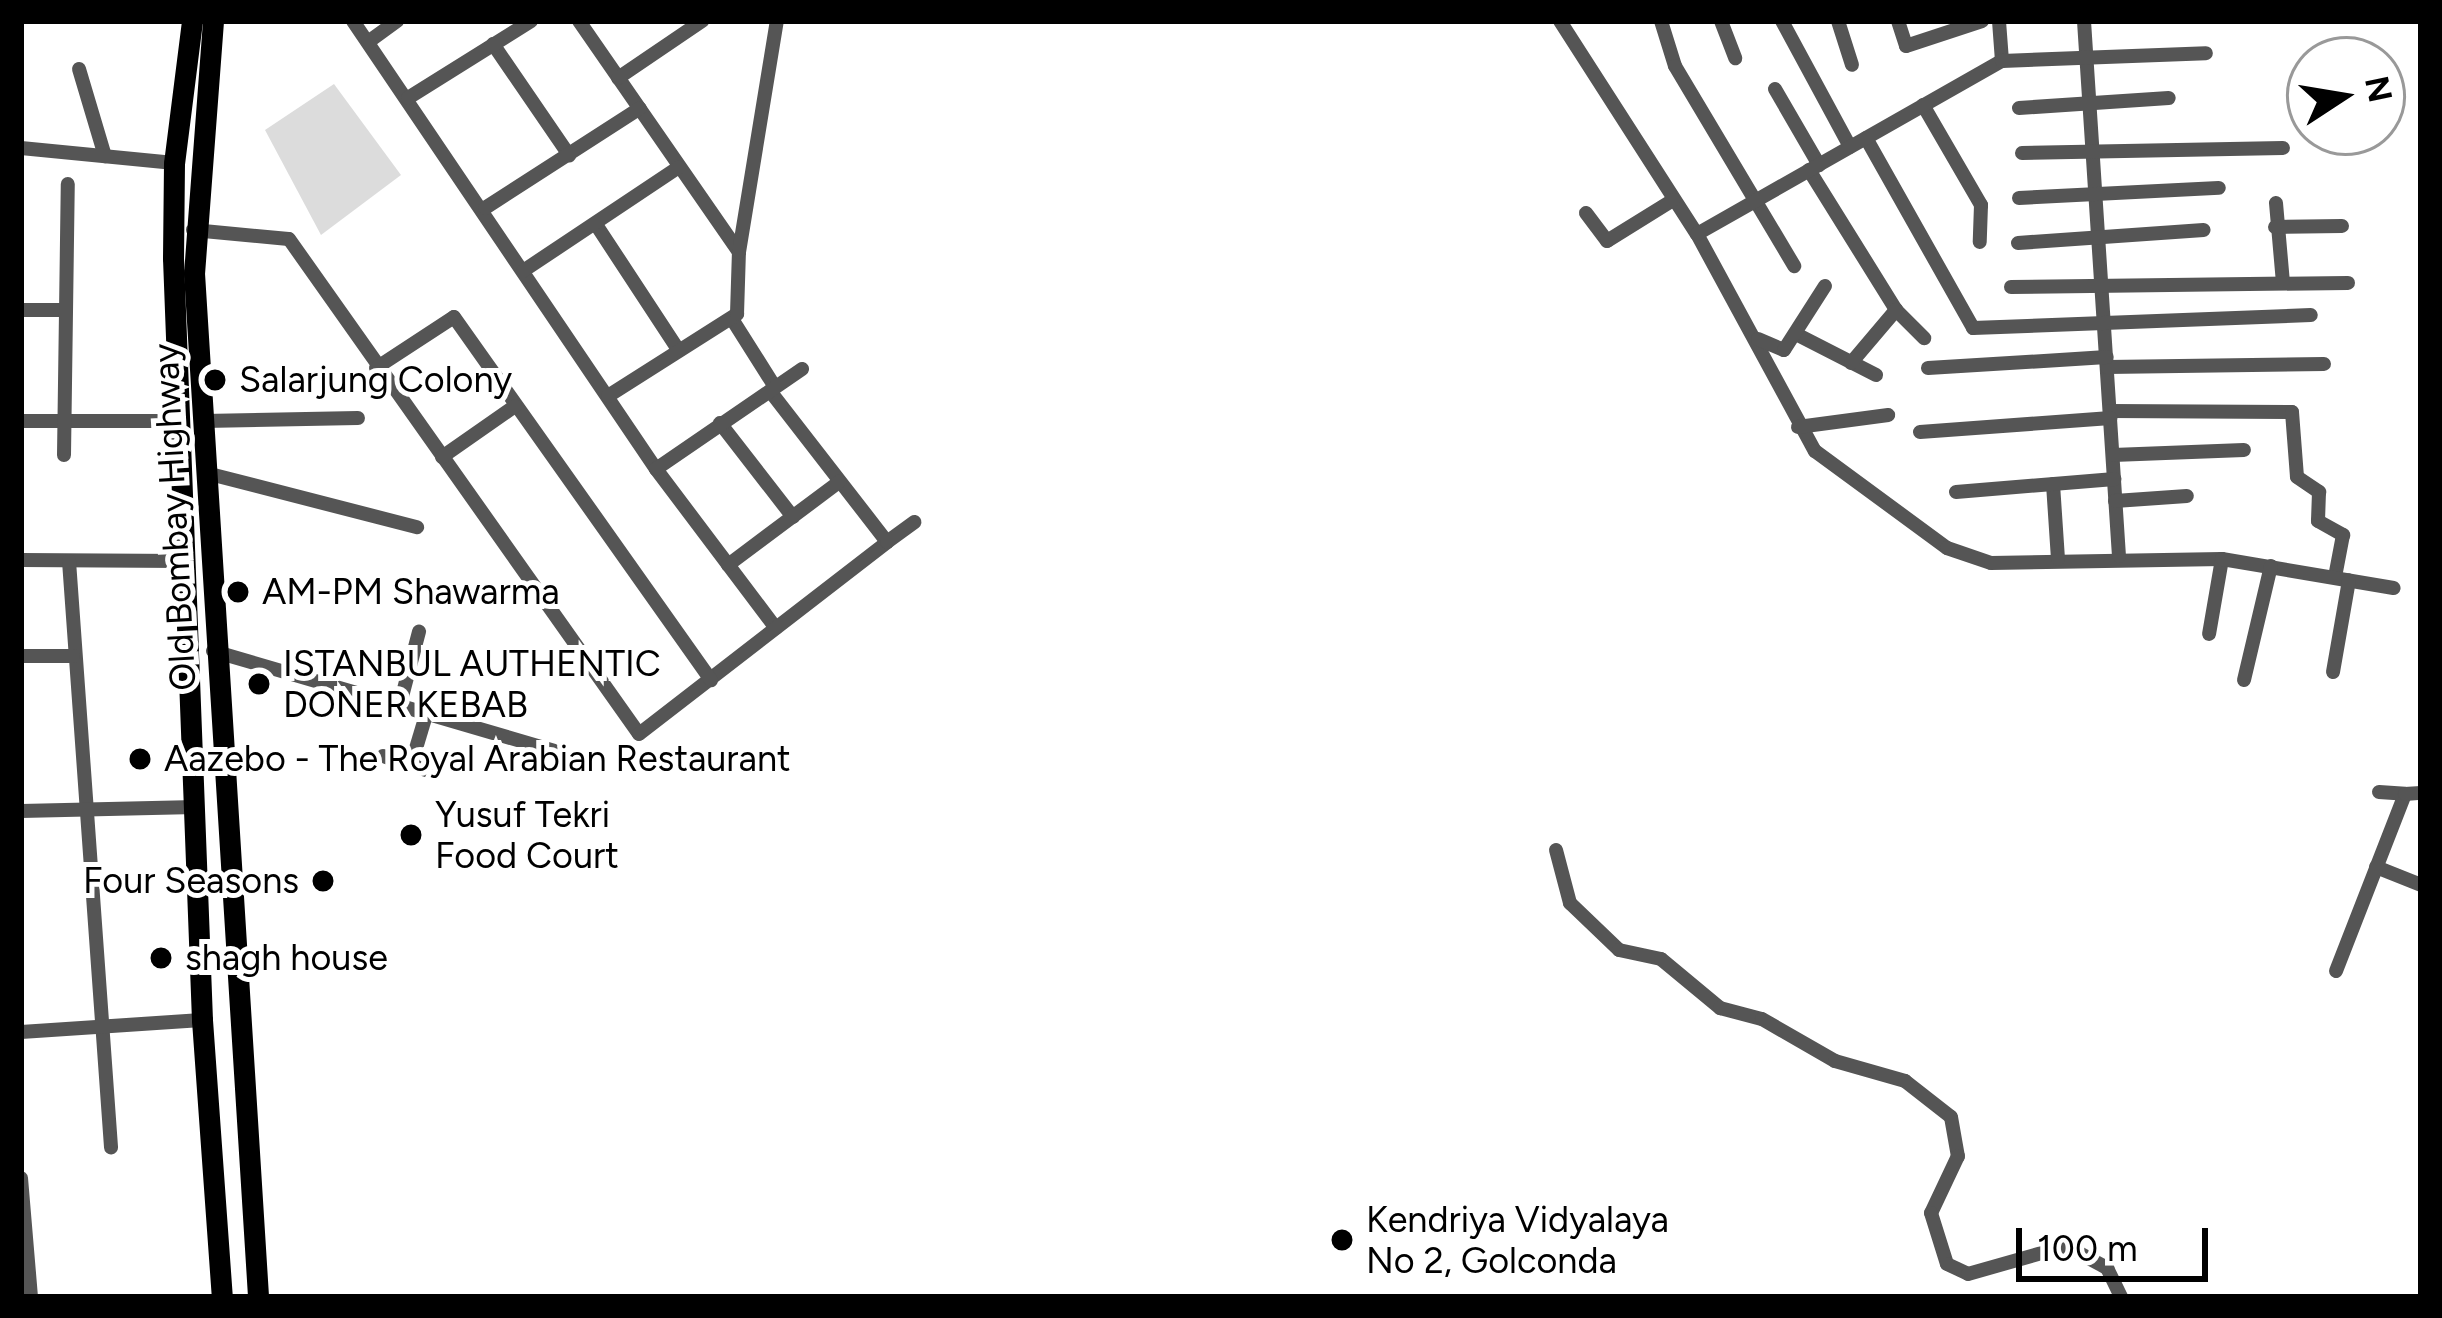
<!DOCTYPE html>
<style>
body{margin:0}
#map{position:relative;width:2442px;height:1318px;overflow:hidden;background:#fff;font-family:Figtree,sans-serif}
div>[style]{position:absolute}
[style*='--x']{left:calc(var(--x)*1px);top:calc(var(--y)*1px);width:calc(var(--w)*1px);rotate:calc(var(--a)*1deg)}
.green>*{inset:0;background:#dcdcdc}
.street>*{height:14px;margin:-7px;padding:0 7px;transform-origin:7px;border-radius:7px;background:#555}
.primary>*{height:21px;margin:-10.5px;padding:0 10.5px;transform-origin:10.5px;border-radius:10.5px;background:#000}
.dots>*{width:33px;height:33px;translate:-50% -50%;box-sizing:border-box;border:6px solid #fff;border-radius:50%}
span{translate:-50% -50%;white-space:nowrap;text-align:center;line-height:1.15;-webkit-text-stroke:10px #fff;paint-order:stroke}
.poi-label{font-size:36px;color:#000}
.left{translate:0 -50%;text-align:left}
.right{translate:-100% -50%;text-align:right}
.street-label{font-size:36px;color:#000}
.frame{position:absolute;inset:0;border:24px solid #000;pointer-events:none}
.north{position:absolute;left:2286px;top:36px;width:120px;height:120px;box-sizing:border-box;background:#fff;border:3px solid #999;border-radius:50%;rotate:78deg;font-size:33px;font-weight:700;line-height:48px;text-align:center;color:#000}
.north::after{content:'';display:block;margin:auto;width:42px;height:54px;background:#000;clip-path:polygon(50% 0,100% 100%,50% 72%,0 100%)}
.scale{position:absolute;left:2016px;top:1228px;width:192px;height:54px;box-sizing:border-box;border:6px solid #000;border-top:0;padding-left:15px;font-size:36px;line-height:42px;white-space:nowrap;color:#000;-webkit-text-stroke:9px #fff;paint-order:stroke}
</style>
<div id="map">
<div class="green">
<div style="clip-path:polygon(334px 84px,401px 175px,321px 235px,265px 130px)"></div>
</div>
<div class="street">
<div style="--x:353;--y:21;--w:541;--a:55.93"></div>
<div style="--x:656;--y:469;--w:199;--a:53"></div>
<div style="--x:579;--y:21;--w:281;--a:55.3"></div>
<div style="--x:1560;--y:21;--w:253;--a:57.3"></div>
<div style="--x:1697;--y:234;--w:247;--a:61.5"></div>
<div style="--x:1815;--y:451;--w:164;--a:36.3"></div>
<div style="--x:1947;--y:548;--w:46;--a:18.8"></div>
<div style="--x:1991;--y:563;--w:231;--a:-1"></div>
<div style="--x:2222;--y:559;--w:76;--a:99.8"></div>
<div style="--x:1661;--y:21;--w:47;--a:72.7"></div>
<div style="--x:1675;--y:66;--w:233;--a:59.2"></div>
<div style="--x:1721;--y:21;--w:40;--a:69"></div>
<div style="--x:1782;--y:21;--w:143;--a:61.6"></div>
<div style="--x:1838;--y:21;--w:46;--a:72.3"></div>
<div style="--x:1898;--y:21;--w:26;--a:72"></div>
<div style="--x:1906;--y:46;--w:80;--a:-18.2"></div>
<div style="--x:1999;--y:21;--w:40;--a:85.7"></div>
<div style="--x:2084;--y:21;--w:536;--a:86.26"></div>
<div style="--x:368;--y:42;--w:36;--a:-36"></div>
<div style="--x:493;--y:44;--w:135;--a:55.6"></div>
<div style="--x:79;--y:69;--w:91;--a:73.4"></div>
<div style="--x:618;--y:78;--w:102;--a:-34.2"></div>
<div style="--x:1775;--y:89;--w:88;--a:59.9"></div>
<div style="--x:408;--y:98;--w:145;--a:-32"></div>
<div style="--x:1923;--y:105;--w:116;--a:59.9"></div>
<div style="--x:1981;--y:205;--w:37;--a:92"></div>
<div style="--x:2019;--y:108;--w:150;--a:-3.8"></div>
<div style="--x:1866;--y:138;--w:218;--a:60.6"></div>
<div style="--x:1973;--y:328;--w:338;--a:-2.2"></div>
<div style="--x:21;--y:148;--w:154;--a:5.6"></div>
<div style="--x:2022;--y:153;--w:261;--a:-1.1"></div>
<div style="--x:1809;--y:170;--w:165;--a:58.1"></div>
<div style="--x:1896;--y:310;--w:40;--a:45"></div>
<div style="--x:2019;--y:198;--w:200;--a:-2.9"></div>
<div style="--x:2276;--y:203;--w:80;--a:85"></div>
<div style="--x:485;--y:208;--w:184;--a:-32.8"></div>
<div style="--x:1586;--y:213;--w:35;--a:53"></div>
<div style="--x:1607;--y:241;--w:78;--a:-31.8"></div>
<div style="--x:597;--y:226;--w:149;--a:56.7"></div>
<div style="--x:2275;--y:227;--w:67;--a:-0.9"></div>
<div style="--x:193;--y:230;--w:96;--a:5.4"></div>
<div style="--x:289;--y:239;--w:606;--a:54.74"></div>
<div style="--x:639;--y:734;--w:314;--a:-37.7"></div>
<div style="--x:1697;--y:234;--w:351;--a:-29.6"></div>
<div style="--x:2002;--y:61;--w:204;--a:-2.2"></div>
<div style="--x:2018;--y:243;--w:186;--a:-4"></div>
<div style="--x:523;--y:271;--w:187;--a:-33.7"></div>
<div style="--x:2011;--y:287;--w:337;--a:-0.7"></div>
<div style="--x:21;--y:310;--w:45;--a:0"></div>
<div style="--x:732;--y:319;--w:80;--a:57.7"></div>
<div style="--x:1796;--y:334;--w:90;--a:27.1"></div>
<div style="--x:1758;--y:339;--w:28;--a:23"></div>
<div style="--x:1784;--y:350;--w:76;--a:-57.4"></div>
<div style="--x:1851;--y:363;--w:70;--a:-49.7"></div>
<div style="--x:2107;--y:367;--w:217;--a:-0.8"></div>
<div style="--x:376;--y:368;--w:93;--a:-33.2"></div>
<div style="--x:454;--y:317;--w:445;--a:54.7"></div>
<div style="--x:1928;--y:368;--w:179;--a:-3.5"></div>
<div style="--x:770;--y:391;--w:191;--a:52.2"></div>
<div style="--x:887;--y:542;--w:34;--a:-36"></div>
<div style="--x:608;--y:396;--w:153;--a:-32.4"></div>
<div style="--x:737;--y:314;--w:62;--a:-88.2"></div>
<div style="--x:739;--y:252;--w:234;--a:-80.7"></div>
<div style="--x:2110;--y:411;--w:182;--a:0.3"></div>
<div style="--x:2292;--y:412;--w:65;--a:85.6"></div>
<div style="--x:2297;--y:477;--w:27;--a:34"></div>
<div style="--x:2319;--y:492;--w:29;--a:92"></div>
<div style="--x:2318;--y:521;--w:29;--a:29"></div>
<div style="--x:2343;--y:535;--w:43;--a:100.8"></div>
<div style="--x:21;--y:421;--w:158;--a:0"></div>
<div style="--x:204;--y:421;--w:154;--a:-1.1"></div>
<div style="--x:720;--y:423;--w:119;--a:52.2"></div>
<div style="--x:1798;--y:427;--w:91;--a:-7.6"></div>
<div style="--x:1920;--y:432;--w:191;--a:-4.2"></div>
<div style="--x:64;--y:455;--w:271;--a:-89.2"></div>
<div style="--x:2113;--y:455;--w:131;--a:-2.2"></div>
<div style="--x:442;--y:457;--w:89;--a:-34.9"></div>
<div style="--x:656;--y:469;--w:177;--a:-34.4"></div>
<div style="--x:206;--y:473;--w:218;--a:14.4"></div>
<div style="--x:2053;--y:484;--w:75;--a:86.2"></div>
<div style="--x:1956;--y:492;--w:159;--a:-4.7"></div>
<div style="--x:2115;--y:501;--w:72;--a:-4"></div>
<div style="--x:2222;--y:559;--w:174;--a:9.6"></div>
<div style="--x:21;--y:560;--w:161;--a:0.4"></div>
<div style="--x:69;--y:561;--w:588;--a:85.9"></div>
<div style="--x:728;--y:565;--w:139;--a:-36.8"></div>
<div style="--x:213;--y:651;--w:355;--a:16.3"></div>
<div style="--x:21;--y:656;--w:52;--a:0"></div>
<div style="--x:2333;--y:672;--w:93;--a:-80.1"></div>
<div style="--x:2244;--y:680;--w:117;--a:-76.7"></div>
<div style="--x:399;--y:708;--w:79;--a:-75.3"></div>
<div style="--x:383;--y:756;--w:52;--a:18.1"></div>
<div style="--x:411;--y:765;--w:52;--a:-73.3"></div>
<div style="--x:2379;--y:792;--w:26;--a:4"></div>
<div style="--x:21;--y:811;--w:175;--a:-1.3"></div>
<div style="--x:1556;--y:850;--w:55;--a:75.2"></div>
<div style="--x:1570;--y:903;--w:68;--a:43.8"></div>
<div style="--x:1619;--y:950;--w:43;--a:12.1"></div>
<div style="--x:1661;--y:959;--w:77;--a:39.7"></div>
<div style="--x:1720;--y:1008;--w:43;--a:14.7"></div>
<div style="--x:1762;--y:1019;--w:84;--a:29.9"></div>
<div style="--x:1835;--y:1061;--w:73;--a:15.9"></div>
<div style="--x:1905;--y:1081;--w:58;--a:38"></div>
<div style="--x:1951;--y:1117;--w:40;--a:80"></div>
<div style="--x:1958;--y:1156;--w:63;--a:115.3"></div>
<div style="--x:1931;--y:1213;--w:53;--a:72.6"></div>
<div style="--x:1947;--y:1264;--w:23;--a:25"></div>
<div style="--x:1968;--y:1274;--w:102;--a:-15.9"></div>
<div style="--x:2066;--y:1246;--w:47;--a:28.2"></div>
<div style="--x:2107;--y:1268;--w:32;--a:64"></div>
<div style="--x:2376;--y:867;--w:48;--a:21.8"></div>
<div style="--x:2336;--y:971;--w:190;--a:-68.7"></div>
<div style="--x:2405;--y:794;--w:16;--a:-4"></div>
<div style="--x:21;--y:1032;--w:181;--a:-3.8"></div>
<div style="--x:21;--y:1178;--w:119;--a:85.2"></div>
</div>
<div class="primary">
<div style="--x:192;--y:21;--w:143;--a:97.2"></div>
<div style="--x:174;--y:163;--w:95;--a:90.6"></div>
<div style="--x:173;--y:258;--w:763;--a:87.82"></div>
<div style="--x:202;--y:1020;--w:278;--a:85.9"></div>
<div style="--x:213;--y:21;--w:253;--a:94.3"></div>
<div style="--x:194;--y:273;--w:1026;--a:86.42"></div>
</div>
<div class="dots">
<div style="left:215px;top:380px;background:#000"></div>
<div style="left:238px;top:592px;background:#000"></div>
<div style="left:259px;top:684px;background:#000"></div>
<div style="left:140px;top:759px;background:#000"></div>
<div style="left:411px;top:835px;background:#000"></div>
<div style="left:323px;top:881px;background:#000"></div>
<div style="left:161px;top:958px;background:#000"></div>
<div style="left:1342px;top:1240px;background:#000"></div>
</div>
<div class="poi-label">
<span class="left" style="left:239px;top:380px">Salarjung Colony</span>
<span class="left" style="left:262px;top:592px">AM-PM Shawarma</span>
<span class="left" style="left:283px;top:684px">ISTANBUL AUTHENTIC<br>DONER KEBAB</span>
<span class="left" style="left:164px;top:759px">Aazebo - The Royal Arabian Restaurant</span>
<span class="left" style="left:435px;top:835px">Yusuf Tekri<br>Food Court</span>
<span class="right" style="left:299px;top:881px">Four Seasons</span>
<span class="left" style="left:185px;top:958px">shagh house</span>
<span class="left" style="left:1366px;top:1240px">Kendriya Vidyalaya<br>No 2, Golconda</span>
</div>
<div class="street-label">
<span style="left:174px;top:517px;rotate:-93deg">Old Bombay Highway</span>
</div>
<div class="frame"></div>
<div class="north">N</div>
<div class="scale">100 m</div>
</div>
